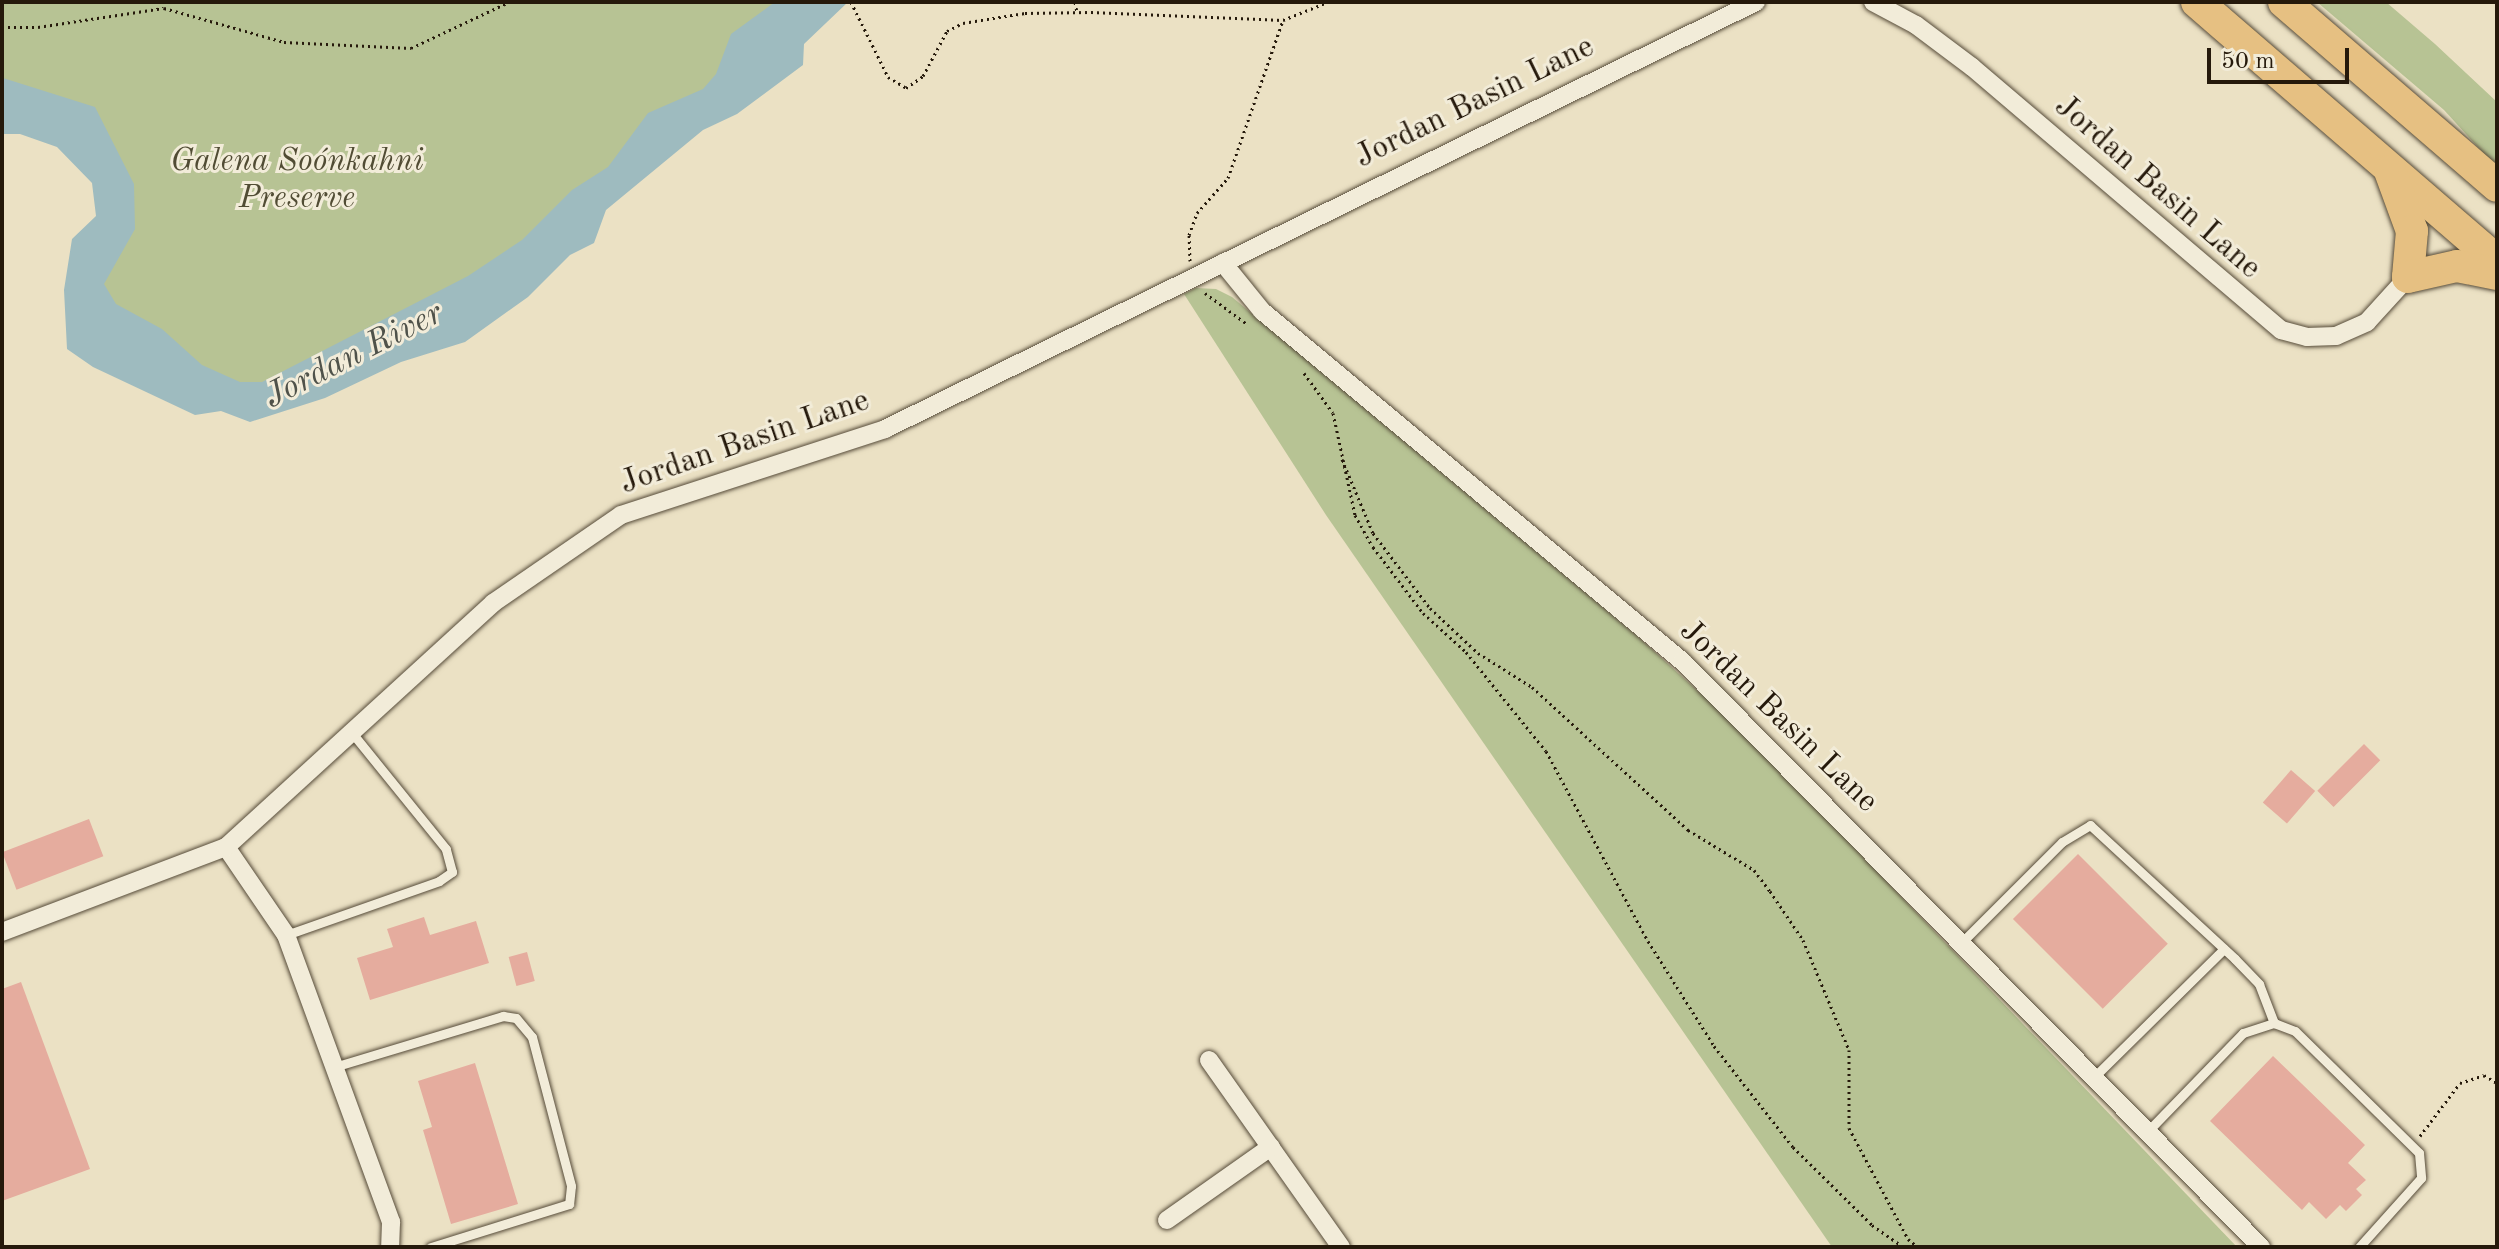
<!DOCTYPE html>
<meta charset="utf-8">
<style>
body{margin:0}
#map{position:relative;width:2499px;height:1249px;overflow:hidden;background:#ebe1c4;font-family:"Old Standard TT",serif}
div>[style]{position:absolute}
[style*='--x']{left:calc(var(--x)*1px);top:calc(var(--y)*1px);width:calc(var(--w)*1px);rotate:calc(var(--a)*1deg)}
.green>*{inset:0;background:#b7c394}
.water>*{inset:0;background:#9ebbbf}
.building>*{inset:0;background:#e5ac9e;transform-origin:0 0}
.path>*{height:3px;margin-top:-1.5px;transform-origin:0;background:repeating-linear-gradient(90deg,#25190b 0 2px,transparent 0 6px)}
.roads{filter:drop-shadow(0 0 2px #564b39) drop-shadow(0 0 2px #564b39)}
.service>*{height:9px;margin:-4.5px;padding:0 4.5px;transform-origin:4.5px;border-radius:4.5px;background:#f2ecd9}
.minor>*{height:18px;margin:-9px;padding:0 9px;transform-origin:9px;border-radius:9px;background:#f2ecd9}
.motorway>*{height:32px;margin:-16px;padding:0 16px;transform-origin:16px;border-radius:16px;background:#e6c082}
span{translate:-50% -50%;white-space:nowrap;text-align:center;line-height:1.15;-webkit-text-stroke:6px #f2ecd9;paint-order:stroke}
.street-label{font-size:32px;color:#25190b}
.park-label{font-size:32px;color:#514c34;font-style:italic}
.water-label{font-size:34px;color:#4f524a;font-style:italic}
.frame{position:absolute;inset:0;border:4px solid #25190b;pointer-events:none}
.scale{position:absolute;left:2207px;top:48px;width:142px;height:36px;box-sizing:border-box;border:4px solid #25190b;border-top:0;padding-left:10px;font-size:24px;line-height:28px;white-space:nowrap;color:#25190b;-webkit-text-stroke:6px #f2ecd9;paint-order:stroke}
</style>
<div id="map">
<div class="green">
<div style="clip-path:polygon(2px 2px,806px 2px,472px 290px,231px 398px,80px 284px,118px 198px,39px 111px,2px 113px)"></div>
<div style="clip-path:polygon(2317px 2px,2386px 2px,2435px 44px,2497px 102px,2497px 168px,2444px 110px)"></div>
<div style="clip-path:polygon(1196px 288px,1216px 289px,1232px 297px,1636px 635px,1742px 731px,2237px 1247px,1832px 1247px,1326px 515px,1184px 294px)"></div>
</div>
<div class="water">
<div style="clip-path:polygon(775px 2px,848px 2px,804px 44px,803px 65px,737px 114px,703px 130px,606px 210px,594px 243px,570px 255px,528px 297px,465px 342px,401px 362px,325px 398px,250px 422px,221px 411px,195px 415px,93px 367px,67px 349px,64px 290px,72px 239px,96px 216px,92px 183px,57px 147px,20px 134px,2px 134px,3px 78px,95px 107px,134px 184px,135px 229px,104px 284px,116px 304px,162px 329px,202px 365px,240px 382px,262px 382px,468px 276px,522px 240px,572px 190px,608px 167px,648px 113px,703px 89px,716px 74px,731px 34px)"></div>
</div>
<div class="building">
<div style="left:2364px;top:744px;width:23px;height:66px;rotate:45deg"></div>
<div style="left:2291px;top:770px;width:32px;height:43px;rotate:41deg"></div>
<div style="left:89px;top:819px;width:40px;height:93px;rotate:69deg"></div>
<div style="left:2078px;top:854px;width:127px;height:92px;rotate:45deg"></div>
<div style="clip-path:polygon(424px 917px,430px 935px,476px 921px,489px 963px,370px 1000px,357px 958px,393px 947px,387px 929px)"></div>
<div style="left:527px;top:952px;width:30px;height:19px;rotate:75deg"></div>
<div style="clip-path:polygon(21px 982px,90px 1169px,2px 1201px,2px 989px)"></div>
<div style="clip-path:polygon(2273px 1056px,2365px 1145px,2348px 1163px,2366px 1180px,2356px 1189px,2362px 1195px,2346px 1211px,2340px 1205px,2326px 1219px,2309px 1202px,2302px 1210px,2210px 1121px)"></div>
<div style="clip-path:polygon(475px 1063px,518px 1204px,451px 1224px,423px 1130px,432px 1127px,418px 1081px)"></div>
</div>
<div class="path">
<div style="--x:851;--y:2;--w:84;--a:63.7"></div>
<div style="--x:888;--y:77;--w:21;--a:31"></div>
<div style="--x:906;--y:88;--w:21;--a:-35"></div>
<div style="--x:923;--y:76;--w:51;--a:-61.9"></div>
<div style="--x:947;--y:31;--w:18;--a:-27"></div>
<div style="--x:963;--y:23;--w:63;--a:-9.2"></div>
<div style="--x:1025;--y:13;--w:66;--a:-0.9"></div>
<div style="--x:1091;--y:12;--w:192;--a:2.4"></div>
<div style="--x:1283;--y:20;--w:48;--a:-21.8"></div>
<div style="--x:1075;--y:2;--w:10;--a:79"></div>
<div style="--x:2;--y:27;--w:36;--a:0"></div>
<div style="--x:38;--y:27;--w:127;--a:-8.6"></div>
<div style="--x:164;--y:8;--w:125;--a:15.8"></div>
<div style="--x:284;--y:42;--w:127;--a:2.7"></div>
<div style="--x:411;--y:48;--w:108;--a:-25.1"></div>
<div style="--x:1190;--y:261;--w:26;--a:-92"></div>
<div style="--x:1189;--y:235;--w:23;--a:-70"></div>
<div style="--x:1197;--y:213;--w:47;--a:-48.5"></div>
<div style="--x:1228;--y:178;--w:167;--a:-70.8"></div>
<div style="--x:1205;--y:293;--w:52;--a:36.4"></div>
<div style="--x:1304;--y:373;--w:49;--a:54.1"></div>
<div style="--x:1333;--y:413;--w:104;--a:77.8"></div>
<div style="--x:1355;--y:515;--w:37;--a:61"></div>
<div style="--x:1373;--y:547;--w:83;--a:52.9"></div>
<div style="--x:1423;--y:613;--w:58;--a:42.2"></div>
<div style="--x:1466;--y:652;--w:127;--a:51.1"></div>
<div style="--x:1546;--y:751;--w:216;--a:61.8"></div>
<div style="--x:1648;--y:941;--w:124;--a:57.8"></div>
<div style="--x:1714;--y:1046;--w:128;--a:52"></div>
<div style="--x:1793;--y:1147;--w:111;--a:44.6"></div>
<div style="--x:1872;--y:1225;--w:38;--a:35"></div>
<div style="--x:1342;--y:459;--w:80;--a:67.3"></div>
<div style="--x:1373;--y:533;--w:94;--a:52.8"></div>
<div style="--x:1430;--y:608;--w:66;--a:43.2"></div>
<div style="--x:1478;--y:653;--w:64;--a:32.2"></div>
<div style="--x:1532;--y:687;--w:212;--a:42.5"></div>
<div style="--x:1688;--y:830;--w:77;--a:31.2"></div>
<div style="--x:1754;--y:870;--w:26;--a:53"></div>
<div style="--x:1770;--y:891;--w:59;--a:56"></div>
<div style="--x:1803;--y:940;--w:119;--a:67.3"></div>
<div style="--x:1849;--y:1050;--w:78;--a:90"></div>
<div style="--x:1849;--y:1128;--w:126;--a:62"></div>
<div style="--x:1908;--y:1239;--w:13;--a:39"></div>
<div style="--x:2420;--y:1136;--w:66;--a:-53"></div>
<div style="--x:2460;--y:1083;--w:25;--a:-18"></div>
<div style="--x:2484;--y:1075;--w:15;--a:32"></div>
</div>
<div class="roads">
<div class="service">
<div style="--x:286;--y:935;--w:162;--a:-19.4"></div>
<div style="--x:439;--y:881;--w:16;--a:-35"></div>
<div style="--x:452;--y:872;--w:24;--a:-105"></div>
<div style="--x:446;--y:849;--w:149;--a:-129"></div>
<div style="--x:1961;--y:943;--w:143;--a:-45"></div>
<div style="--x:2062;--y:842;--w:33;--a:-31"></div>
<div style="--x:2090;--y:825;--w:197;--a:42.7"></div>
<div style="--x:2235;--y:959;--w:35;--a:46"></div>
<div style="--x:2259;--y:984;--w:42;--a:69"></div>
<div style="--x:334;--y:1067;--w:177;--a:-16.8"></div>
<div style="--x:503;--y:1016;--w:13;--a:9"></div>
<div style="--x:516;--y:1018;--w:25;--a:50"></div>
<div style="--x:532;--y:1037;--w:154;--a:75.3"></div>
<div style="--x:571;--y:1186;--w:18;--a:96"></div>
<div style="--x:569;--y:1204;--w:145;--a:162.7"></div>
<div style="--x:2093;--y:1078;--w:184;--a:-44.6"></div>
<div style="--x:2147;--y:1132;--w:138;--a:-45.9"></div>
<div style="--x:2243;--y:1033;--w:33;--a:-18"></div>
<div style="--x:2274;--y:1023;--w:22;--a:21"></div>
<div style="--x:2295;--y:1031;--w:174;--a:44.5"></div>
<div style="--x:2419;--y:1153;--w:25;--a:85"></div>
<div style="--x:2421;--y:1178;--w:93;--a:131.9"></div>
</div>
<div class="minor">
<div style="--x:1873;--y:2;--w:49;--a:28.1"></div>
<div style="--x:1916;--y:25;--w:70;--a:36.9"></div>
<div style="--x:1972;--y:67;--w:406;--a:40.4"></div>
<div style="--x:2281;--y:330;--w:27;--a:15"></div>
<div style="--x:2307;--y:337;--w:29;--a:-2"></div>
<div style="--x:2336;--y:336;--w:34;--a:-24"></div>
<div style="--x:2367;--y:322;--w:61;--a:-47.7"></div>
<div style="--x:1223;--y:263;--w:62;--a:50.9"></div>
<div style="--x:1262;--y:311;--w:547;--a:39.81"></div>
<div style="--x:1682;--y:661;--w:824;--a:45.34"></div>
<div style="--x:226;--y:847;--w:107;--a:55.7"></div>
<div style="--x:286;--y:935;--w:306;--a:69.9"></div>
<div style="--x:391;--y:1222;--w:25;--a:92"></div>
<div style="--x:2;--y:932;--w:240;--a:-20.8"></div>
<div style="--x:226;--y:847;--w:362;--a:-42.4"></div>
<div style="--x:493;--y:603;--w:155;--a:-34.5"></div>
<div style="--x:621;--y:515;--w:278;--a:-18"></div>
<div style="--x:885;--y:429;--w:970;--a:-26.12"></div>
<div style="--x:1209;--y:1060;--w:229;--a:54.8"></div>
<div style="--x:1167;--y:1220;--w:127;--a:-35.1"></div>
</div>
<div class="motorway">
<div style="--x:2197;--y:2;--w:396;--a:40.8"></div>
<div style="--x:2284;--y:2;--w:281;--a:40.8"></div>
<div style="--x:2390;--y:171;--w:64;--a:69.9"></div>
<div style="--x:2412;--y:231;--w:46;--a:95"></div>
<div style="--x:2408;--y:277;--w:50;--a:-12.7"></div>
<div style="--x:2457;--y:266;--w:41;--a:11.3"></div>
</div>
</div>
<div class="street-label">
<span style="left:1475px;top:103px;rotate:-26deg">Jordan Basin Lane</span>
<span style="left:2157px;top:188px;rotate:41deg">Jordan Basin Lane</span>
<span style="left:745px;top:443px;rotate:-19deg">Jordan Basin Lane</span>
<span style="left:1778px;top:717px;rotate:44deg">Jordan Basin Lane</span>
</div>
<div class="park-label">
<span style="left:297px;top:181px">Galena Soónkahni<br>Preserve</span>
</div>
<div class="water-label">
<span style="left:354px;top:356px;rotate:-27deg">Jordan River</span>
</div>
<div class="frame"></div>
<div class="scale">50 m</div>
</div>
